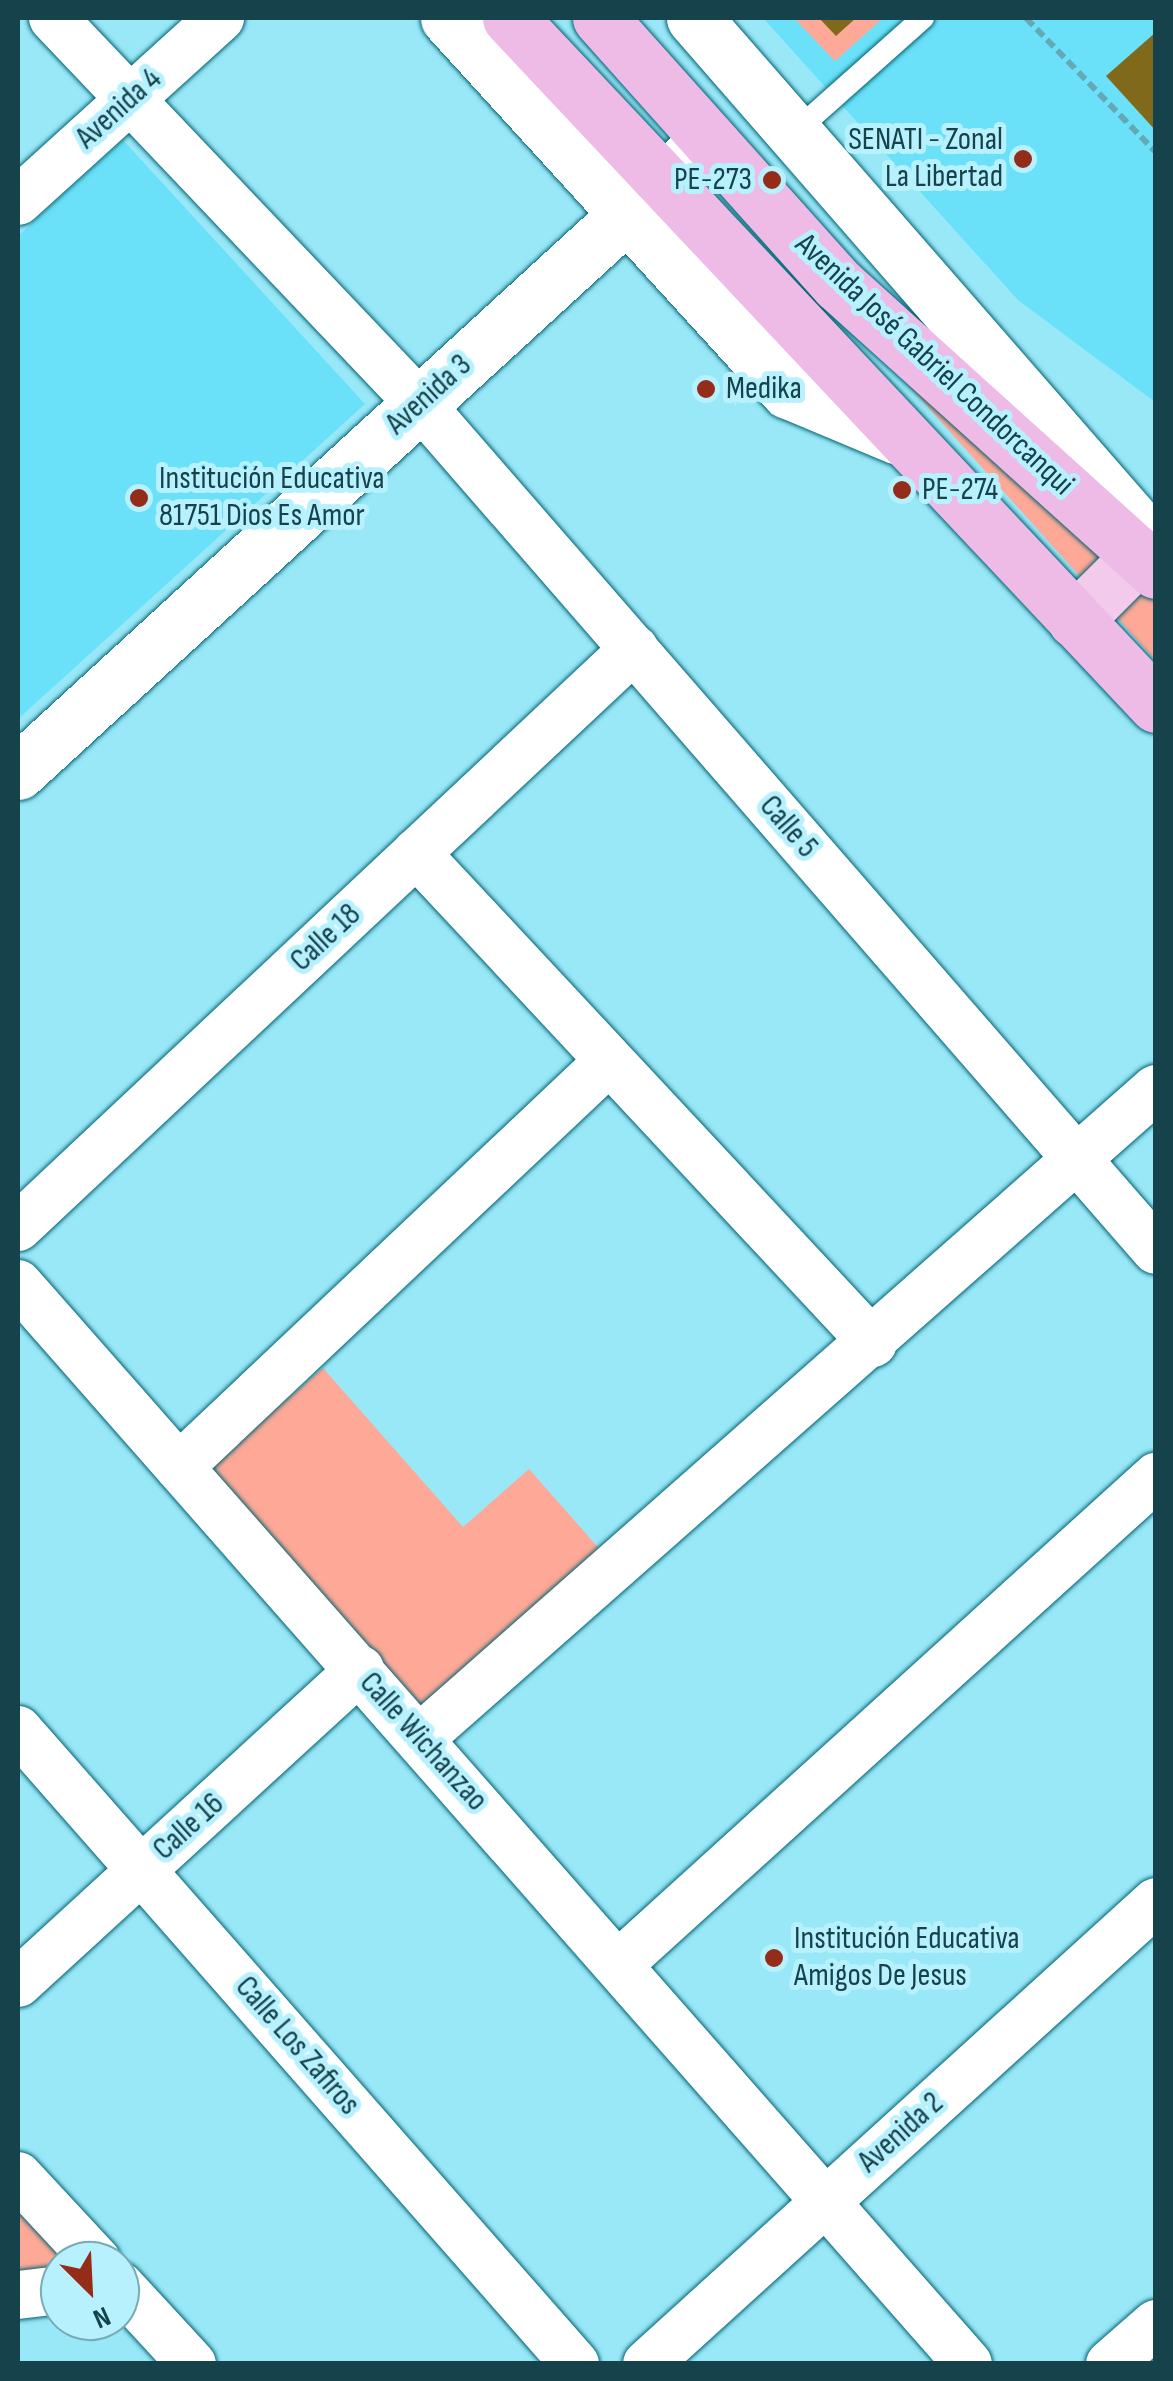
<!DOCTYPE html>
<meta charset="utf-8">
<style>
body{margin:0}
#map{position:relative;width:1173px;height:2381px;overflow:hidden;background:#98e8f8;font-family:"Sofia Sans Condensed",sans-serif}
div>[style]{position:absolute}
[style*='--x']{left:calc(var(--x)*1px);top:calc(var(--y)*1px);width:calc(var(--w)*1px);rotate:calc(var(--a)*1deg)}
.built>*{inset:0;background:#6ae1f8}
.green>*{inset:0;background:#fea997}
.building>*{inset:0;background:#80691a}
.path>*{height:6px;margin-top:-3px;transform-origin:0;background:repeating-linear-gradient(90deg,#66a9b6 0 10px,transparent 0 15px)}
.roads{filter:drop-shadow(0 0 2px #006372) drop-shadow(0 0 2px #006372)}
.service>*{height:22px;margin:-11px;padding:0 11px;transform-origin:11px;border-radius:11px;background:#fff}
.minor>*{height:48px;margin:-24px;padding:0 24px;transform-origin:24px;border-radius:24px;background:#fff}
.tertiary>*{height:55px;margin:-27.5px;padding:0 27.5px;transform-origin:27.5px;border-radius:27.5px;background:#fff}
.primary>*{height:55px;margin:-27.5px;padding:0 27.5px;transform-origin:27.5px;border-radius:27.5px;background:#f2cbec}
.trunk>*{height:55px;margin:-27.5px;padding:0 27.5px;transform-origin:27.5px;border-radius:27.5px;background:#eebae6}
.dots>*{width:28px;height:28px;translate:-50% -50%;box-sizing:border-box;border:5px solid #b8f1fe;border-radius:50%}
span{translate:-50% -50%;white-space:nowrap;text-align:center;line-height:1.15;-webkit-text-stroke:10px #b8f1fe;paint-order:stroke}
.street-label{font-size:32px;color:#15424b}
.poi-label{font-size:32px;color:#15424b}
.right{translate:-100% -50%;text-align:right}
.left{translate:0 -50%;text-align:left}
.frame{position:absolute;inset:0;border:20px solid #15424b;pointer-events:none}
.north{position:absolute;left:40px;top:2241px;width:100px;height:100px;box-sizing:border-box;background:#b8f1fe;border:2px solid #77abb6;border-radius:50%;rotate:156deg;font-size:28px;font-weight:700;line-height:40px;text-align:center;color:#15424b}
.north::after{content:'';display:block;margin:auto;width:35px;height:45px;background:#952c1a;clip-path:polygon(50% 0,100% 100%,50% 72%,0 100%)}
</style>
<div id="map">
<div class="built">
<div style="clip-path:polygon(763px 18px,1155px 18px,1155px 402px,1018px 300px)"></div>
<div style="clip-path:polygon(123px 140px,365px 404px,18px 719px,18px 236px)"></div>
</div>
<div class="green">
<div style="clip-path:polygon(794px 18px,883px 18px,835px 61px)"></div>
<div style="clip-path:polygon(872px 345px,1155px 595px,1155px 660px)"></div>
<div style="clip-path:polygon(323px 1368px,463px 1527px,529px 1469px,603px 1553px,419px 1715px,204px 1472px)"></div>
<div style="clip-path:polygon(18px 2176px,97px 2261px,60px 2261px,60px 2290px,18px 2295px)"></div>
</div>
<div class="building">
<div style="clip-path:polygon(819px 18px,856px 18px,836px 36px)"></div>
<div style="clip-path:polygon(1156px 32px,1156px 131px,1106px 76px)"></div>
</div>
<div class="path">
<div style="--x:1026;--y:18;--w:187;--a:45.9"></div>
</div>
<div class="roads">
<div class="service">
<div style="--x:796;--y:131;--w:170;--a:-41.7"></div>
</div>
<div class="minor">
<div style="--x:53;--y:18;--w:533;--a:46.45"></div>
<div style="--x:420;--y:404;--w:1121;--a:48.98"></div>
<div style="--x:18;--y:201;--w:273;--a:-42.2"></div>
<div style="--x:416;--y:853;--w:670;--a:47"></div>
<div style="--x:18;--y:1227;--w:845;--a:-43.18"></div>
<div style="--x:18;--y:1284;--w:1438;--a:48.66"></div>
<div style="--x:179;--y:1467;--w:591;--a:-43.36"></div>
<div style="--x:18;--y:1730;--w:844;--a:48.7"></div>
<div style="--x:420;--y:1738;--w:981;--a:-41.41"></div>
<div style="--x:620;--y:1963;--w:724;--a:-42.2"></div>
<div style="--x:18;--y:1983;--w:464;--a:-42.5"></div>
<div style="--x:18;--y:2176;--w:116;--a:47.1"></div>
<div style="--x:120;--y:2286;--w:106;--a:47.3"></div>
<div style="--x:18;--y:2295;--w:42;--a:-6.8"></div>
<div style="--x:647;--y:2364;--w:687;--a:-42.23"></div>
<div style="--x:1110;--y:2364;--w:61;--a:-41"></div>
</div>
<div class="tertiary">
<div style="--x:448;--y:18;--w:505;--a:47.65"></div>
<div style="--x:788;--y:391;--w:119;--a:22.7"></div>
<div style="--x:694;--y:18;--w:703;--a:48.92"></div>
<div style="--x:18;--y:772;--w:936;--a:-42.49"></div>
</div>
<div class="primary">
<div style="--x:1075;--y:620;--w:91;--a:-45"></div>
</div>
<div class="trunk">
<div style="--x:510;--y:18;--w:943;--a:46.76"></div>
<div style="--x:600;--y:18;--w:357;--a:48.2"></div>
<div style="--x:838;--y:284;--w:428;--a:42.1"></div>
</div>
</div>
<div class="dots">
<div style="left:1023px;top:159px;background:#952c1a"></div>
<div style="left:772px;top:180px;background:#952c1a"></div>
<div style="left:706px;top:389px;background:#952c1a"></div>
<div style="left:902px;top:490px;background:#952c1a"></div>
<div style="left:139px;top:498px;background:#952c1a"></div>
<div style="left:774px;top:1958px;background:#952c1a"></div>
</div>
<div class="street-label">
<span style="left:119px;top:109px;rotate:-42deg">Avenida 4</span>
<span style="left:934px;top:365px;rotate:43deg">Avenida José Gabriel Condorcanqui</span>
<span style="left:429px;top:395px;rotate:-42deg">Avenida 3</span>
<span style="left:788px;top:827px;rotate:49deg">Calle 5</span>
<span style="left:326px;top:938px;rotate:-43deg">Calle 18</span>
<span style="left:423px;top:1742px;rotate:48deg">Calle Wichanzao</span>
<span style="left:189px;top:1827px;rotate:-42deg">Calle 16</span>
<span style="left:297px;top:2046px;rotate:49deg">Calle Los Zafiros</span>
<span style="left:901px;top:2133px;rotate:-42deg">Avenida 2</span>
</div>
<div class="poi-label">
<span class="right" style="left:1003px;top:159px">SENATI - Zonal<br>La Libertad</span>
<span class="right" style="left:752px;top:180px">PE-273</span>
<span class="left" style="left:726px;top:389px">Medika</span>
<span class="left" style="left:159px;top:498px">Institución Educativa<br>81751 Dios Es Amor</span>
<span class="left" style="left:922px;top:490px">PE-274</span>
<span class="left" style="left:794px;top:1958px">Institución Educativa<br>Amigos De Jesus</span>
</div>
<div class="frame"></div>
<div class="north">N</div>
</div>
